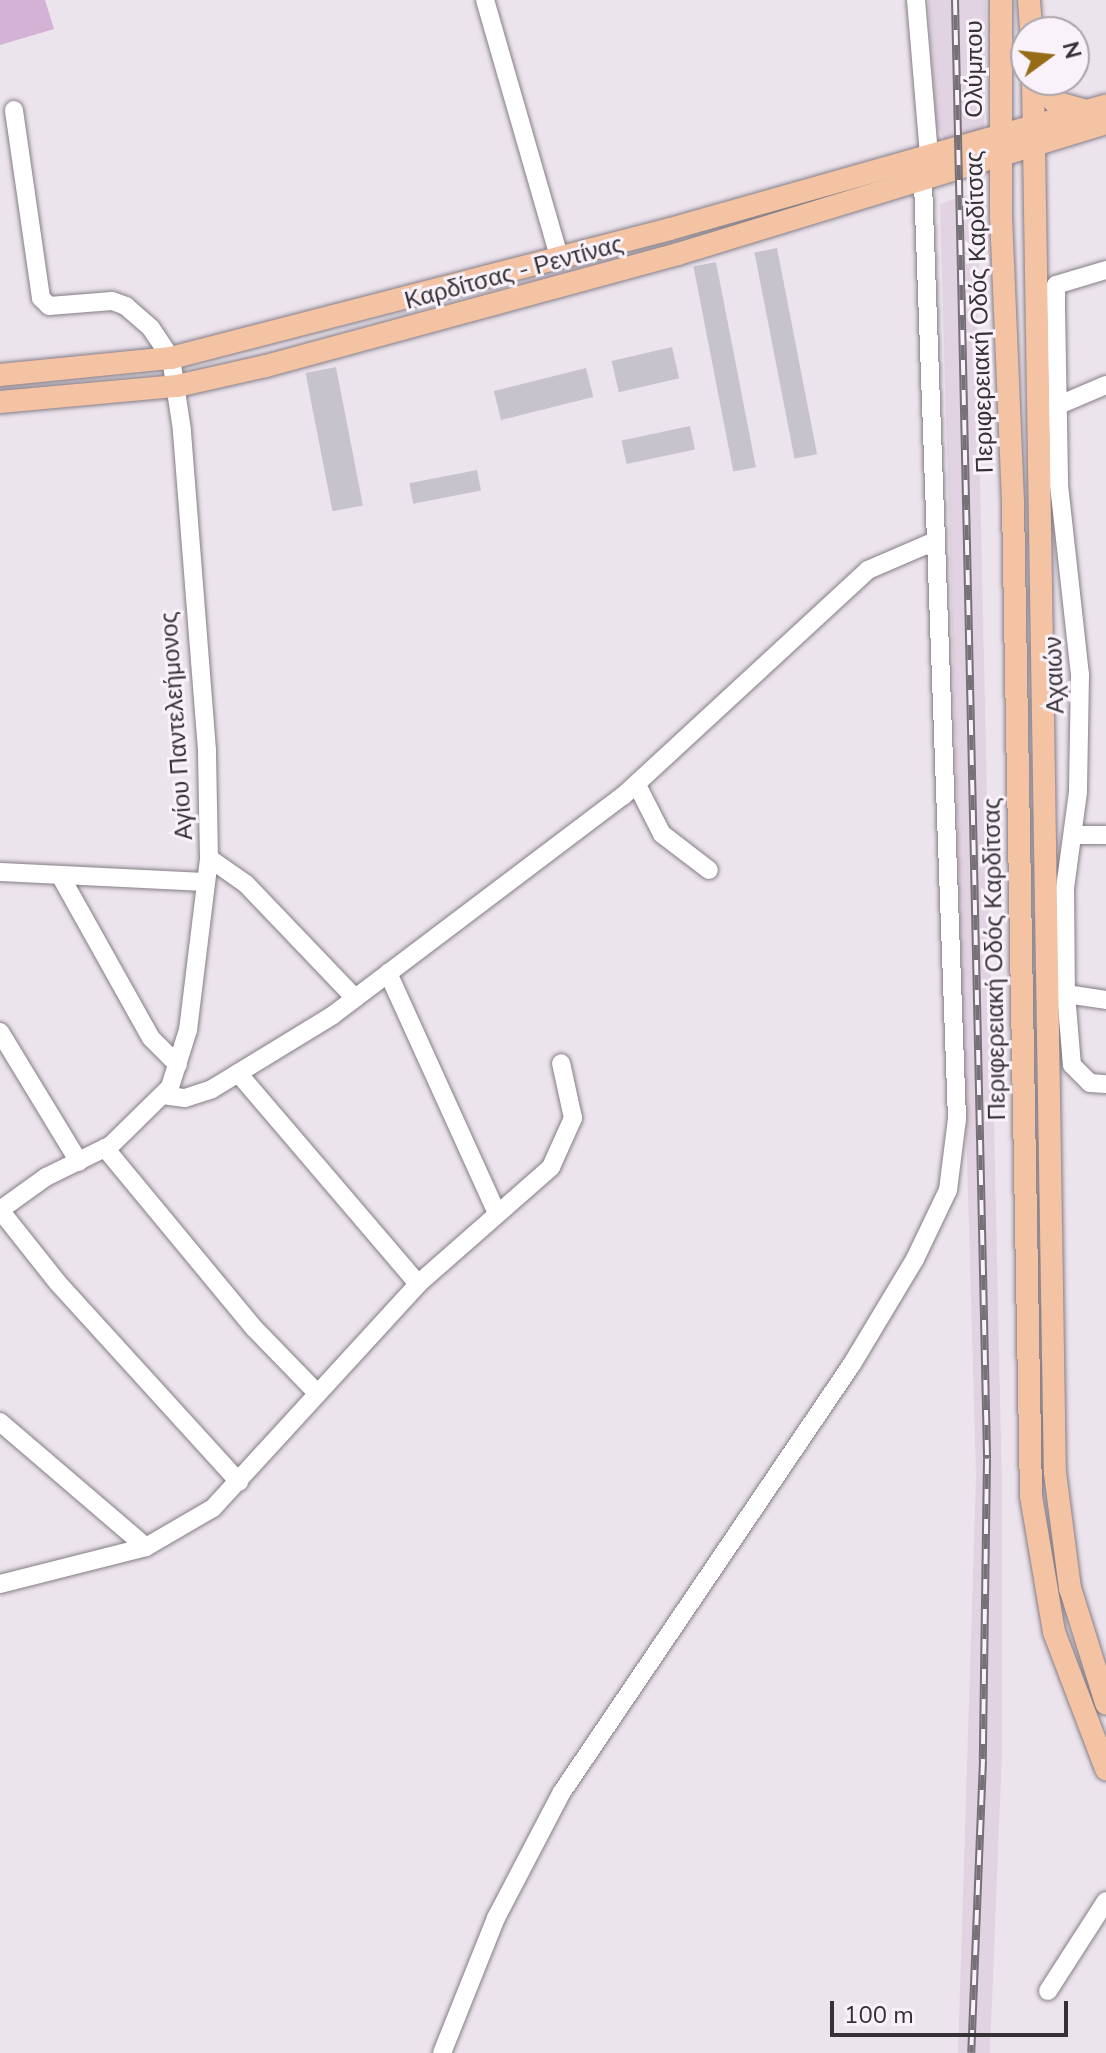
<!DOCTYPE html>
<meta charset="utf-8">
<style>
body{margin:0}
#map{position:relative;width:1106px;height:2053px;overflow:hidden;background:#ece4ed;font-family:"Nunito Sans",sans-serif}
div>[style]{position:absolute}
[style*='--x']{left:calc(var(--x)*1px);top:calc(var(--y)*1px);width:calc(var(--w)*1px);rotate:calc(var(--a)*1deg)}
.built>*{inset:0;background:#e1d3e1}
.green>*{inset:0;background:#d4b2d5}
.building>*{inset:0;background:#c7c3cd;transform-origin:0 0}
.roads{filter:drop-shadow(0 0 2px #857d85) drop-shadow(0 0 2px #857d85)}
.minor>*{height:18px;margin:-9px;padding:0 9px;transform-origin:9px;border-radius:9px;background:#fff}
.major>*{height:22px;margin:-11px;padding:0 11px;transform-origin:11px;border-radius:11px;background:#f3c3a4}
.rail>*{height:8px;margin-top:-4px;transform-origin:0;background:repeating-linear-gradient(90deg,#faf2fa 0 15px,#767177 0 30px);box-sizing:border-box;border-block:2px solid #767177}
span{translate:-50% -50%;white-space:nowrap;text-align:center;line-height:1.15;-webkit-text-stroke:6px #faf2fa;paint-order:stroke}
.street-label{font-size:24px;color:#353235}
.north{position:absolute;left:1010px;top:16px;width:80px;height:80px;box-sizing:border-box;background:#faf2fa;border:2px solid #aba5ab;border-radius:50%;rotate:75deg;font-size:22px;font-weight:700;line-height:32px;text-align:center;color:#353235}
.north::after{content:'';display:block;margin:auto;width:28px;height:36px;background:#976c19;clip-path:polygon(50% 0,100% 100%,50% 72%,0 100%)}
.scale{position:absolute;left:830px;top:2001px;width:238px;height:36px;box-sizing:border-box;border:4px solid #353235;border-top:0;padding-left:10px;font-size:24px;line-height:28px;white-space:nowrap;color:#353235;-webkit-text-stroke:6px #faf2fa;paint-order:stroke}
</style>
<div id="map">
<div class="built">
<div style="clip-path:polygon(928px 0,986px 0,984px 129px,946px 142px,936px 125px)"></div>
<div style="clip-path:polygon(981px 190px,977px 338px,1002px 1488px,1002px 1753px,990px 2053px,958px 2053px,976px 1476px,940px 204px)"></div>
</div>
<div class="green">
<div style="clip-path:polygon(0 0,45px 0,54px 29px,0 45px)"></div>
</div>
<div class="building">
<div style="left:777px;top:248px;width:210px;height:23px;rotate:79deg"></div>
<div style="left:716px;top:262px;width:209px;height:23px;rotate:79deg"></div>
<div style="left:672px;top:347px;width:32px;height:62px;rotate:77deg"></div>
<div style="left:336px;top:367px;width:141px;height:31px;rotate:79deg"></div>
<div style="left:586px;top:368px;width:30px;height:95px;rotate:76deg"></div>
<div style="left:690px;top:426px;width:24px;height:70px;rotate:78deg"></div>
<div style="left:477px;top:470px;width:21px;height:69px;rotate:79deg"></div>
</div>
<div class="roads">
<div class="minor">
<div style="--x:485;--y:0;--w:267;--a:73.9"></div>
<div style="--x:916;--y:0;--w:157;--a:85.2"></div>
<div style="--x:1106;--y:270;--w:52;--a:163.3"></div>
<div style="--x:1056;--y:285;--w:22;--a:90"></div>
<div style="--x:1056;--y:307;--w:178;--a:89"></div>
<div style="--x:1059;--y:485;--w:191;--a:83.7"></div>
<div style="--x:1080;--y:675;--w:117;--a:91"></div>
<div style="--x:1078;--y:792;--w:97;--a:97.7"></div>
<div style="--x:1065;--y:888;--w:106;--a:89.5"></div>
<div style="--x:1066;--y:994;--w:71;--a:85.2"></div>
<div style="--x:1072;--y:1065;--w:25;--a:45"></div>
<div style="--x:1090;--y:1083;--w:16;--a:4"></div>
<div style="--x:1059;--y:405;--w:51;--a:-23.1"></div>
<div style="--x:637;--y:785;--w:55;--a:63"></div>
<div style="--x:662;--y:834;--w:59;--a:37.5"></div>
<div style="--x:1073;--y:835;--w:33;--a:0"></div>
<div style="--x:209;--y:858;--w:45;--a:35.1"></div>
<div style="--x:246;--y:884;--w:158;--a:46.3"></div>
<div style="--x:0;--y:872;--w:206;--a:2.8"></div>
<div style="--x:61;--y:877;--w:184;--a:60.8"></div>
<div style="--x:151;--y:1038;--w:38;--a:45"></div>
<div style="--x:388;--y:973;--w:261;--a:65.6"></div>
<div style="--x:1066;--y:994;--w:40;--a:8.5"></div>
<div style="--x:0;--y:1032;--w:152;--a:58.7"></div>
<div style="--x:238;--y:1073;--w:277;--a:49.5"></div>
<div style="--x:163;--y:1095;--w:22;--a:8"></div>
<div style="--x:185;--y:1098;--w:28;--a:-18"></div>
<div style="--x:212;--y:1089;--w:142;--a:-31.4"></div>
<div style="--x:333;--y:1015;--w:363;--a:-37.1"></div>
<div style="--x:623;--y:796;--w:333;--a:-42.7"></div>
<div style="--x:868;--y:570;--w:73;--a:-23.4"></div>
<div style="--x:105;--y:1148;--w:234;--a:50.4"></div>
<div style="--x:254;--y:1328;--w:91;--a:45.9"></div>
<div style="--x:0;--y:1210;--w:57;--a:-35.7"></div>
<div style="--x:46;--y:1177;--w:72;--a:-26.2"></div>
<div style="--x:111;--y:1145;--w:83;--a:-44.5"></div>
<div style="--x:170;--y:1087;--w:60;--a:-72.5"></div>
<div style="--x:188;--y:1030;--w:173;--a:-83"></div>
<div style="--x:209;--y:858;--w:108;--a:-91.1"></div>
<div style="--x:207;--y:750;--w:321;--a:-94.5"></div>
<div style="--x:182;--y:430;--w:73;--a:-98.7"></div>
<div style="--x:171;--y:358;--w:36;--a:-124"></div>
<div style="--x:151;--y:328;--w:33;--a:-139"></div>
<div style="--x:126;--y:306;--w:15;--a:-160"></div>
<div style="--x:112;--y:301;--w:63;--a:175.5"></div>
<div style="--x:49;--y:306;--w:11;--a:-135"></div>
<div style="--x:41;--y:298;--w:190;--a:-98.2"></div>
<div style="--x:0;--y:1210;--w:93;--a:51.5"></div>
<div style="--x:58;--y:1283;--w:269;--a:47.7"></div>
<div style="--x:0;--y:1422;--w:192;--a:40.6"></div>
<div style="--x:0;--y:1584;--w:151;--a:-14.2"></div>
<div style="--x:146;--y:1547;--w:78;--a:-30.2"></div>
<div style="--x:213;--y:1508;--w:304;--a:-47.5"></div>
<div style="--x:418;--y:1284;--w:177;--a:-41.3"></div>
<div style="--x:551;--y:1167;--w:54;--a:-65.8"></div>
<div style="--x:573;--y:1118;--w:56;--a:-102.3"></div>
<div style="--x:1048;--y:1991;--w:107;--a:-57.2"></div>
<div style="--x:442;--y:2053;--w:145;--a:-68.2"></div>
<div style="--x:496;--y:1918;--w:142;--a:-62.4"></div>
<div style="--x:562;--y:1792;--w:517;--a:-55.88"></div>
<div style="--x:852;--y:1364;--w:122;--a:-59"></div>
<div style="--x:915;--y:1259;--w:76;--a:-64.4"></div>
<div style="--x:948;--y:1190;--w:72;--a:-82.8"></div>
<div style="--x:957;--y:1119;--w:938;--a:-92.08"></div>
</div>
<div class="major">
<div style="--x:1001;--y:0;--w:216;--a:90"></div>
<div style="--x:1001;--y:216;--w:288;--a:87.6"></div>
<div style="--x:1013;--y:504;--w:992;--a:88.96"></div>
<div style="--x:1031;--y:1496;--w:138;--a:80.4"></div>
<div style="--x:1054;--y:1632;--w:147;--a:69.2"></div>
<div style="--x:1029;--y:0;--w:32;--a:86"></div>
<div style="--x:1033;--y:80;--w:1393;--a:89.1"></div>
<div style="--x:1055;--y:1473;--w:116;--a:82.6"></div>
<div style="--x:1070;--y:1588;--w:121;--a:72.6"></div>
<div style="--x:1035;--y:80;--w:30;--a:48"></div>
<div style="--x:1055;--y:102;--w:32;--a:16"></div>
<div style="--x:0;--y:375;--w:172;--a:-5.7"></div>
<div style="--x:171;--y:358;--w:515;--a:-14.49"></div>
<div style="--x:670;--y:229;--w:453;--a:-15.8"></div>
<div style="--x:0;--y:402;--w:178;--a:-5.2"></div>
<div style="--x:177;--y:386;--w:91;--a:-12.7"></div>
<div style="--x:266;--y:366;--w:427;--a:-15.2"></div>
<div style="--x:678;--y:254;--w:448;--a:-17"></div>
</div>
</div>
<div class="rail">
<div style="--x:955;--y:0;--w:1459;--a:88.74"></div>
<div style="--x:987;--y:1459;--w:301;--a:90.8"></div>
<div style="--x:983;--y:1760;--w:293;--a:92.3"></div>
</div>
<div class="street-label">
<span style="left:975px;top:69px;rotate:-90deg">Ολύμπου</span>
<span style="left:514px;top:273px;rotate:-15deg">Καρδίτσας - Ρεντίνας</span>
<span style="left:980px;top:312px;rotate:-92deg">Περιφερειακή Οδός Καρδίτσας</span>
<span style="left:1055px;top:675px;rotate:-92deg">Αχαιών</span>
<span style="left:177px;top:726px;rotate:-94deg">Αγίου Παντελεήμονος</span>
<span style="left:995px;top:959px;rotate:-91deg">Περιφερειακή Οδός Καρδίτσας</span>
</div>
<div class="north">N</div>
<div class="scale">100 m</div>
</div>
